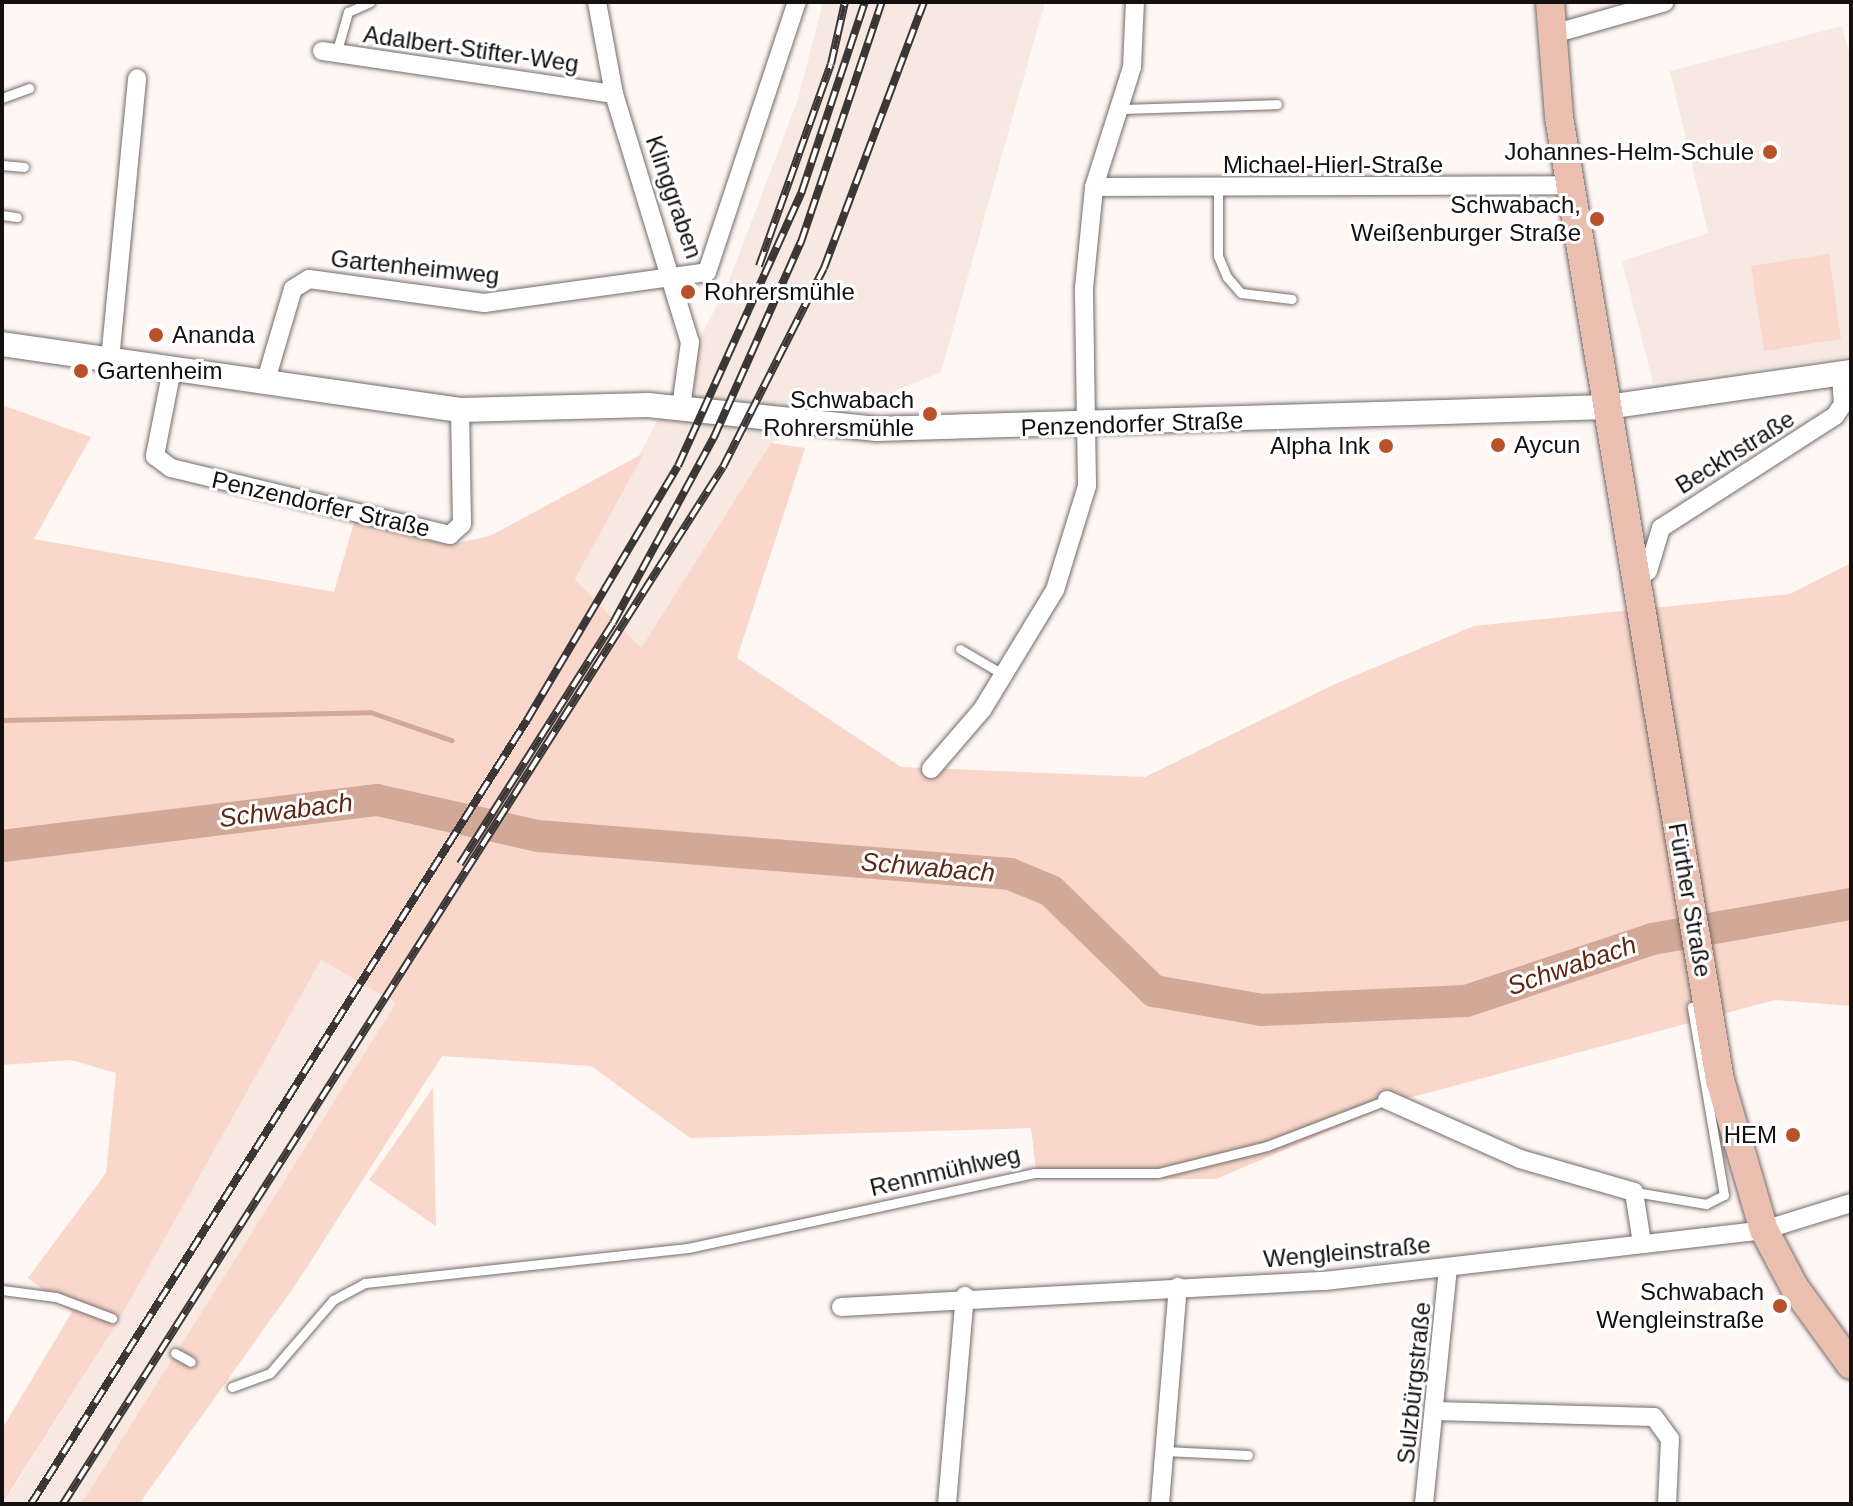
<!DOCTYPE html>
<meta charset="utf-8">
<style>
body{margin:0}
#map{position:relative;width:1853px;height:1506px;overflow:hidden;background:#fff7f4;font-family:Arial,sans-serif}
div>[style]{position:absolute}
.built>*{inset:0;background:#f8e8e2}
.green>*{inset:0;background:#f9d7cb}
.stream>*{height:5px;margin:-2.5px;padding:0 2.5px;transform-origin:2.5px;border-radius:2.5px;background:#d2a899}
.river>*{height:32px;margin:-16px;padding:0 16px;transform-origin:16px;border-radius:16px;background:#d2a899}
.roads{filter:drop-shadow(0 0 2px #736c69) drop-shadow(0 0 2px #736c69)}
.service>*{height:9px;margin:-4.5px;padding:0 4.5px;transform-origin:4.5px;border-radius:4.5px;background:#fff}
.minor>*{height:18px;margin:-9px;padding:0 9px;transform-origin:9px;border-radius:9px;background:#fff}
.secondary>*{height:24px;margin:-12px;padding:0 12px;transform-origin:12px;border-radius:12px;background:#fff}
.primary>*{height:28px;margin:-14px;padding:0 14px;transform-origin:14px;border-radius:14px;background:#ebbfb0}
.rail>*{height:8px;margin-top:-4px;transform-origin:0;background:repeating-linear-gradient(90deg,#fff 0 15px,#3b3736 0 30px);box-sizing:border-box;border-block:2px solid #3b3736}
.dots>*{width:22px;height:22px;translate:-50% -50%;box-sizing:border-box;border:4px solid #fff;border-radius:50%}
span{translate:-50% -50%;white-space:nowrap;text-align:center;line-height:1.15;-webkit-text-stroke:6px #fff;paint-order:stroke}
.street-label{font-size:24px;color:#13100f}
.poi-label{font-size:24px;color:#13100f}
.right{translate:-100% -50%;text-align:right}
.left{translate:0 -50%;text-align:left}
.water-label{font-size:26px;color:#5d2713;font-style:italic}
.frame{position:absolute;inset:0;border:4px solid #13100f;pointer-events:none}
</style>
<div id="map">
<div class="built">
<i style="clip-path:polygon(823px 2px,1045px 2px,941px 372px,771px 443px,641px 648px,575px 579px,727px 286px,798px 99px)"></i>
<i style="clip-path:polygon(1842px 26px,1851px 59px,1851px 356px,1653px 383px,1622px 261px,1708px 233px,1670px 71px)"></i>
<i style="clip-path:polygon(321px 960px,396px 1003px,81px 1504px,3px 1504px,119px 1320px)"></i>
</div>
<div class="green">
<i style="clip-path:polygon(1829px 254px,1841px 339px,1764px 351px,1751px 266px)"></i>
<i style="clip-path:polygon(2px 405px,91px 437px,34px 539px,334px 592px,354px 522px,448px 545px,490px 536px,644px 453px,575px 579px,641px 648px,771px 443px,805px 448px,737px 658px,901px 767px,1145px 777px,1335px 684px,1474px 626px,1790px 594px,1851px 563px,1851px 1006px,1775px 1000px,1401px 1100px,1216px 1179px,1037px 1179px,1031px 1128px,690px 1138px,591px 1066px,442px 1056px,296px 1284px,139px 1504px,81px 1504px,396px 1003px,321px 960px,119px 1320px,2px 1504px,2px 1429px,72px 1312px,28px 1278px,106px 1173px,116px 1073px,71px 1060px,2px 1065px)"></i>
<i style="clip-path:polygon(433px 1088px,436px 1226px,369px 1180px)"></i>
</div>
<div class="stream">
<i style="left:2px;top:720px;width:368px;rotate:-1.2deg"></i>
<i style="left:370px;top:712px;width:86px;rotate:19.1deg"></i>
</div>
<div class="river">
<i style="left:2px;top:846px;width:378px;rotate:-7deg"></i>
<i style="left:377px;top:800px;width:165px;rotate:12.6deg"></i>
<i style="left:538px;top:836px;width:474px;rotate:4.6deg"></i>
<i style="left:1010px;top:874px;width:44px;rotate:22.5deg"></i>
<i style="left:1051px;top:891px;width:144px;rotate:44.2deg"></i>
<i style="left:1154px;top:991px;width:110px;rotate:10deg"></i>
<i style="left:1262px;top:1010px;width:204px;rotate:-2.5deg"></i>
<i style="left:1466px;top:1001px;width:196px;rotate:-18.4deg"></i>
<i style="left:1652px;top:939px;width:202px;rotate:-10deg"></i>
</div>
<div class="roads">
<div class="service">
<i style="left:336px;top:54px;width:44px;rotate:-74.1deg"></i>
<i style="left:348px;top:12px;width:24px;rotate:-24deg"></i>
<i style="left:2px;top:98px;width:29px;rotate:-20deg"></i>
<i style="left:1119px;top:109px;width:158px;rotate:-1.8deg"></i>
<i style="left:2px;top:165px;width:22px;rotate:5deg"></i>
<i style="left:1218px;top:188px;width:68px;rotate:90deg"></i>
<i style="left:1218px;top:256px;width:23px;rotate:67deg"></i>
<i style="left:1227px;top:277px;width:21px;rotate:49deg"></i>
<i style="left:1241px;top:293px;width:51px;rotate:6.7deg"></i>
<i style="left:2px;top:215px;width:15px;rotate:8deg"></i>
<i style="left:960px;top:649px;width:51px;rotate:30.6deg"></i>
<i style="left:1635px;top:1192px;width:72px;rotate:9.6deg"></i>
<i style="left:1706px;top:1204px;width:20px;rotate:-27deg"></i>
<i style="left:1724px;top:1195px;width:191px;rotate:-99.7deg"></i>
<i style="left:2px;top:1290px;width:54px;rotate:7.4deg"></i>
<i style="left:56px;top:1297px;width:60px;rotate:20.6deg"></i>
<i style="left:175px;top:1353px;width:18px;rotate:29deg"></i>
<i style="left:232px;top:1387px;width:40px;rotate:-20.2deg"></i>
<i style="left:270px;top:1373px;width:96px;rotate:-49.2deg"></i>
<i style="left:333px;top:1300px;width:36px;rotate:-28deg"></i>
<i style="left:365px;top:1283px;width:325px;rotate:-6.2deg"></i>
<i style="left:688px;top:1248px;width:354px;rotate:-12.2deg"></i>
<i style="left:1034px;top:1173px;width:124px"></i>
<i style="left:1158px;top:1173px;width:112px;rotate:-13.9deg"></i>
<i style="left:1267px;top:1146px;width:129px;rotate:-21deg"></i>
<i style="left:1164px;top:1451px;width:84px;rotate:2.7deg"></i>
</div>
<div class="minor">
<i style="left:597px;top:2px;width:94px;rotate:79.5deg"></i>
<i style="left:614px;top:94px;width:259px;rotate:73deg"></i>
<i style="left:690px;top:342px;width:67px;rotate:97.8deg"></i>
<i style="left:1553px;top:34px;width:116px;rotate:-15.9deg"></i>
<i style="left:322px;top:51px;width:295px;rotate:8.4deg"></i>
<i style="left:1094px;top:187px;width:476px;rotate:-0.2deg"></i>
<i style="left:110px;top:360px;width:283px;rotate:-84.5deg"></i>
<i style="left:172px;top:369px;width:89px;rotate:101.1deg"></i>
<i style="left:155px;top:456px;width:20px;rotate:37deg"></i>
<i style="left:171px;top:468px;width:287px;rotate:13.5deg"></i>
<i style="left:450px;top:535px;width:16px;rotate:-43deg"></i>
<i style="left:462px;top:524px;width:114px;rotate:-91deg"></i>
<i style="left:266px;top:380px;width:95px;rotate:-73.5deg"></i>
<i style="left:293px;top:289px;width:19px;rotate:-32deg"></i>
<i style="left:309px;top:279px;width:177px;rotate:7.8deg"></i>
<i style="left:484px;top:303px;width:225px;rotate:-7.9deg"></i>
<i style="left:707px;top:272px;width:285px;rotate:-71.6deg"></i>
<i style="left:1648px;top:571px;width:45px;rotate:-73.2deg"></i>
<i style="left:1661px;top:528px;width:207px;rotate:-32.8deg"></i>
<i style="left:1835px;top:416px;width:14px;rotate:-56deg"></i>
<i style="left:1843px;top:404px;width:31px;rotate:-94deg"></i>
<i style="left:931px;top:769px;width:78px;rotate:-49.2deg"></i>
<i style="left:982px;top:710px;width:140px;rotate:-58.7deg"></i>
<i style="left:1055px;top:590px;width:109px;rotate:-72.9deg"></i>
<i style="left:1087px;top:486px;width:198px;rotate:-90.9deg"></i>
<i style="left:1084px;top:288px;width:101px;rotate:-84.3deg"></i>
<i style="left:1094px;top:187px;width:126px;rotate:-72.4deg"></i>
<i style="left:1132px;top:67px;width:65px;rotate:-87.4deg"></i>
<i style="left:1387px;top:1100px;width:145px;rotate:23.9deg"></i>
<i style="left:1520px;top:1159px;width:119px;rotate:16.1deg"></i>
<i style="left:1634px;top:1192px;width:52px;rotate:81.1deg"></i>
<i style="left:841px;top:1307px;width:485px;rotate:-3.1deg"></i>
<i style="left:1325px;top:1281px;width:442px;rotate:-6.6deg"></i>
<i style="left:1764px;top:1230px;width:91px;rotate:-17.2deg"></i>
<i style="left:1435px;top:1411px;width:219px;rotate:1.6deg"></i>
<i style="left:1654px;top:1417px;width:27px;rotate:54deg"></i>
<i style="left:1670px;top:1439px;width:65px;rotate:92.6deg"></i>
<i style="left:947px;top:1504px;width:209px;rotate:-85.1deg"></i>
<i style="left:1160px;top:1504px;width:218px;rotate:-85.3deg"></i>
<i style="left:1424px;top:1504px;width:237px;rotate:-84.2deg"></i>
</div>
<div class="secondary">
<i style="left:2px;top:344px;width:463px;rotate:8.2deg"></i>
<i style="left:460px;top:410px;width:188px;rotate:-1.5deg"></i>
<i style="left:648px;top:405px;width:230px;rotate:6deg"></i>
<i style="left:877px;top:429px;width:731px;rotate:-1.72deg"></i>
<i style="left:1608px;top:407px;width:246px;rotate:-8.2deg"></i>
</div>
<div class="primary">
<i style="left:1550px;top:2px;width:115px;rotate:85.5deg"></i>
<i style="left:1559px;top:117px;width:976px;rotate:80.51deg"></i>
<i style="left:1720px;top:1080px;width:156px;rotate:73.7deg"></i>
<i style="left:1764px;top:1230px;width:66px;rotate:61.9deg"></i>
<i style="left:1795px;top:1288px;width:95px;rotate:54deg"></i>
</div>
</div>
<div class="rail">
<i style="left:759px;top:266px;width:214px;rotate:-70.4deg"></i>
<i style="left:831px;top:64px;width:64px;rotate:-77.3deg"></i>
<i style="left:460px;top:864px;width:285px;rotate:-57.6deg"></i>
<i style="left:613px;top:623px;width:212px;rotate:-61.5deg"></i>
<i style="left:714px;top:437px;width:214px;rotate:-66deg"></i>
<i style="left:801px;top:242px;width:253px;rotate:-71.4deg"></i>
<i style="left:31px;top:1504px;width:928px;rotate:-57.68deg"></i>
<i style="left:527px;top:720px;width:295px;rotate:-59.3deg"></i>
<i style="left:678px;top:466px;width:302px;rotate:-65.7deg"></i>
<i style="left:802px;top:191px;width:199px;rotate:-71.6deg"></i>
<i style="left:63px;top:1504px;width:1229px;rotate:-57.53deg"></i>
<i style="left:723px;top:467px;width:223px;rotate:-63.1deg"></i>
<i style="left:824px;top:268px;width:284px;rotate:-69.4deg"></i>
</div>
<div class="dots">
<i style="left:1770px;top:152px;background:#b9522a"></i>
<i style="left:1597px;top:219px;background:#b9522a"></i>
<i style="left:688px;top:292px;background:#b9522a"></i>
<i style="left:156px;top:335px;background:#b9522a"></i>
<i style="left:81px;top:371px;background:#b9522a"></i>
<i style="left:930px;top:414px;background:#b9522a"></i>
<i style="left:1498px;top:445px;background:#b9522a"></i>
<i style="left:1386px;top:446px;background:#b9522a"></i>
<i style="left:1793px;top:1135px;background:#b9522a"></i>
<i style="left:1780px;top:1306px;background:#b9522a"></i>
</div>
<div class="street-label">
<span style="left:471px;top:49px;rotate:8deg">Adalbert-Stifter-Weg</span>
<span style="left:1333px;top:165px">Michael-Hierl-Straße</span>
<span style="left:674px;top:197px;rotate:71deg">Klinggraben</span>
<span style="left:415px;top:267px;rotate:6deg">Gartenheimweg</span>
<span style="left:1132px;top:424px;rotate:-2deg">Penzendorfer Straße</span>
<span style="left:1735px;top:452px;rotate:-32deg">Beckhstraße</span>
<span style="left:321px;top:504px;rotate:13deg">Penzendorfer Straße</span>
<span style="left:1690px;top:900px;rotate:80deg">Fürther Straße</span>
<span style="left:945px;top:1171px;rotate:-13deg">Rennmühlweg</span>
<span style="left:1347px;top:1252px;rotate:-5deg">Wengleinstraße</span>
<span style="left:1414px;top:1383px;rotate:-84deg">Sulzbürgstraße</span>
</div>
<div class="poi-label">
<span class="right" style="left:1754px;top:152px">Johannes-Helm-Schule</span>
<span class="right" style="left:1581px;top:219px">Schwabach,<br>Weißenburger Straße</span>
<span class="left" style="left:704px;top:292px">Rohrersmühle</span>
<span class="left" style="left:172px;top:335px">Ananda</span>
<span class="left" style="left:97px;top:371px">Gartenheim</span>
<span class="right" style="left:914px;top:414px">Schwabach<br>Rohrersmühle</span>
<span class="left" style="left:1514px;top:445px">Aycun</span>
<span class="right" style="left:1370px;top:446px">Alpha Ink</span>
<span class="right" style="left:1777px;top:1135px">HEM</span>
<span class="right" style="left:1764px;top:1306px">Schwabach<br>Wengleinstraße</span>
</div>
<div class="water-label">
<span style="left:286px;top:811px;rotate:-7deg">Schwabach</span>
<span style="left:928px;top:868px;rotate:5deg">Schwabach</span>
<span style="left:1572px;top:966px;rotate:-19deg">Schwabach</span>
</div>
<div class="frame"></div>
</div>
